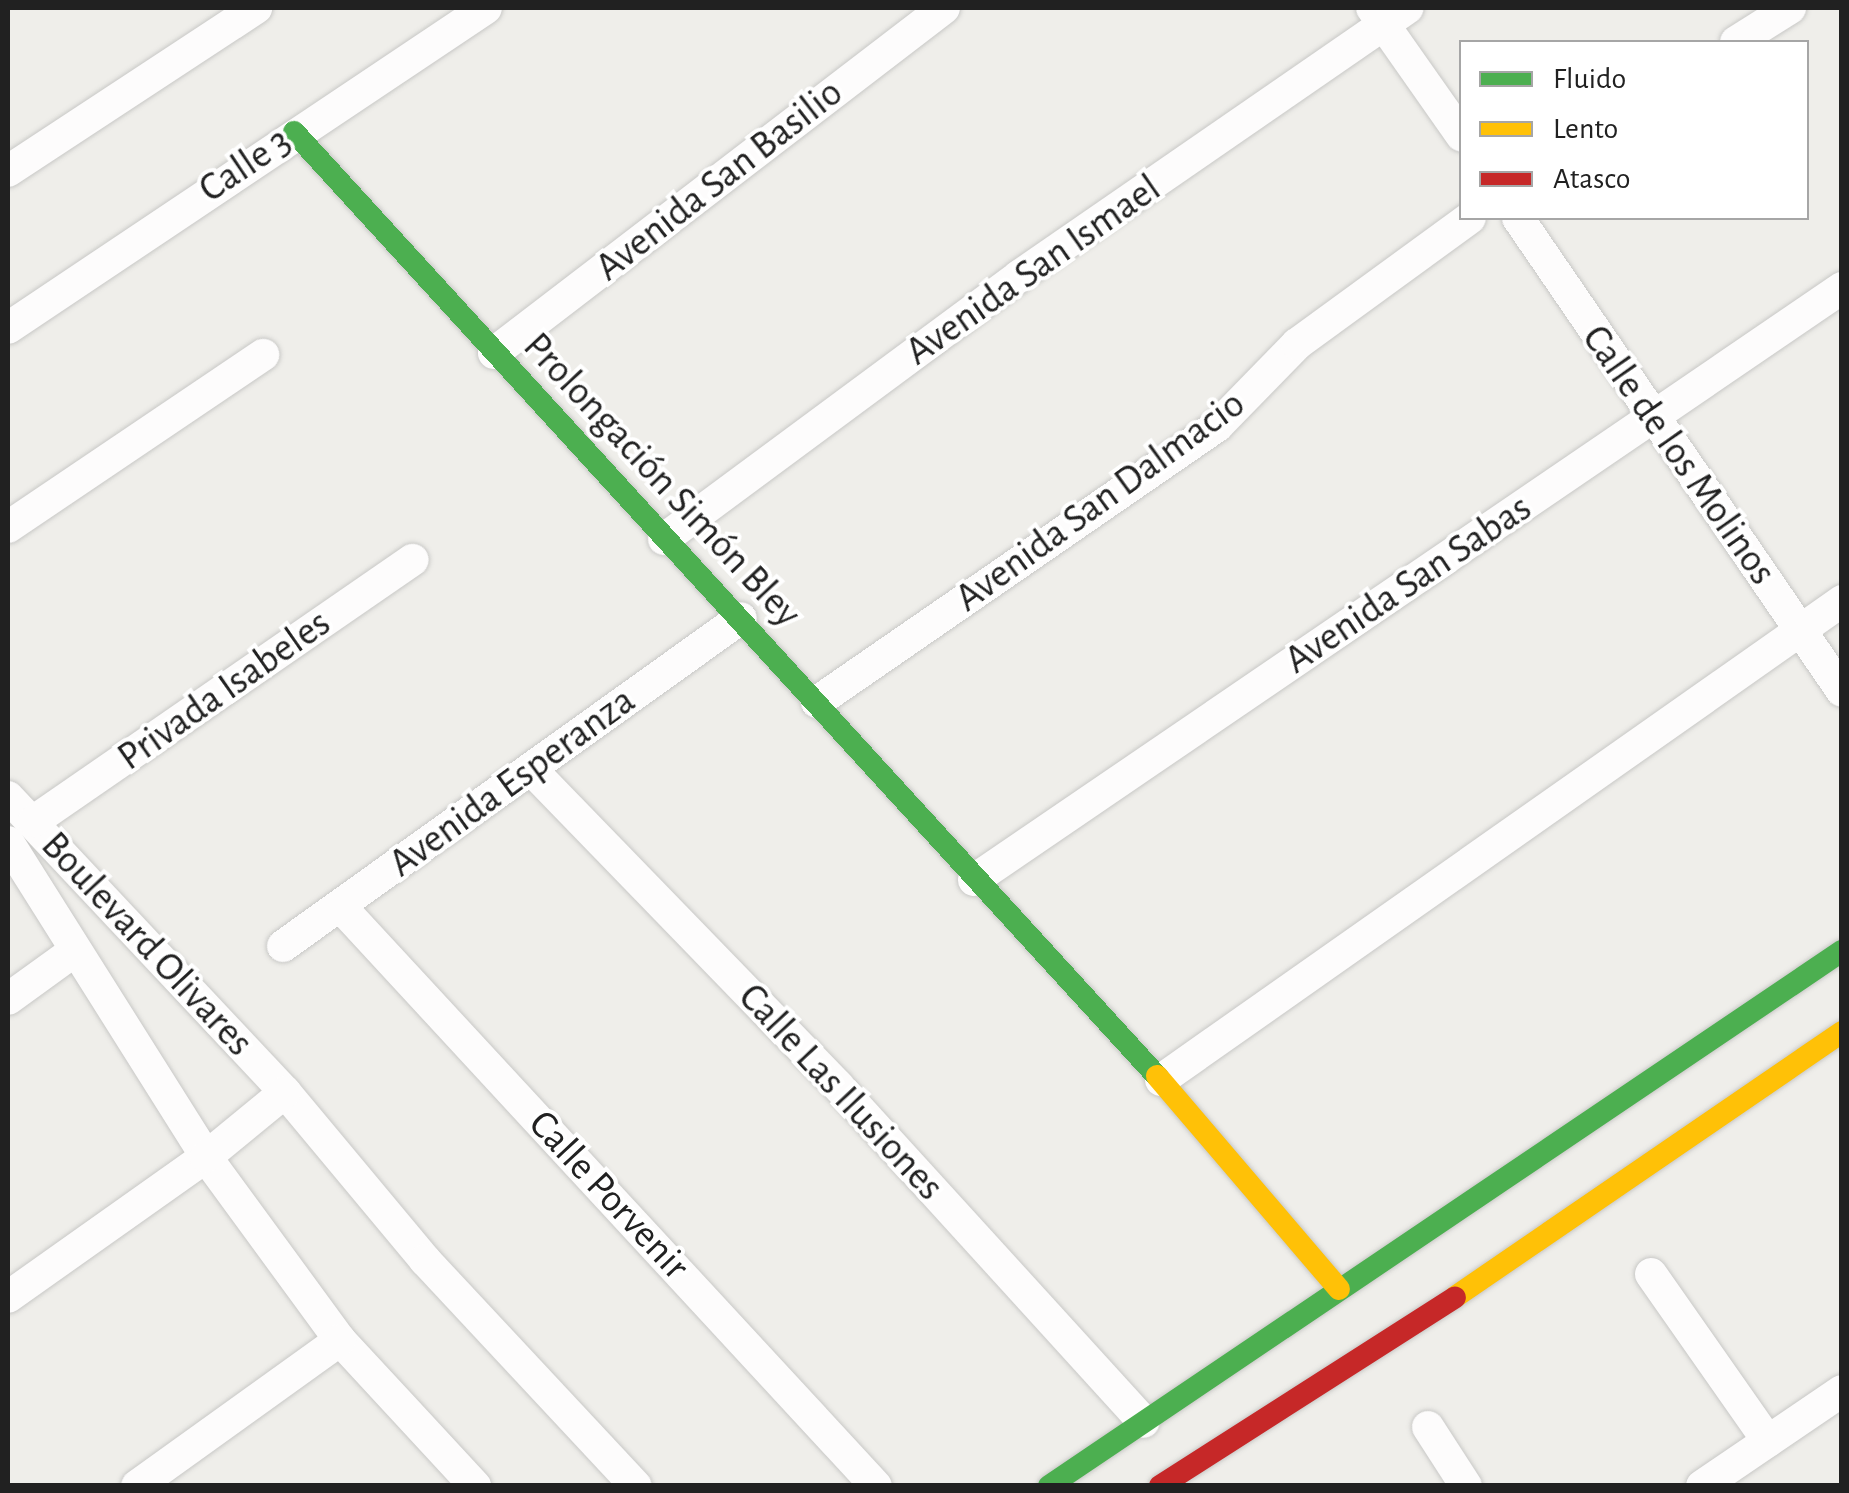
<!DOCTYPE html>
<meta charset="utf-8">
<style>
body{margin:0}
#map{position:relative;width:1849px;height:1493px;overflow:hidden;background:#efeeea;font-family:"Alegreya Sans",sans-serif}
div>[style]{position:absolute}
.roads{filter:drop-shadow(0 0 2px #c8c8c6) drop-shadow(0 0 2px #c8c8c6)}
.street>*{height:32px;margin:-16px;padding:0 16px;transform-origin:16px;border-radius:16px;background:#fdfcfc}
.fast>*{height:22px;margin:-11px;padding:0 11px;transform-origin:11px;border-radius:11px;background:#4caf50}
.slow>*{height:22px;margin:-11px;padding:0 11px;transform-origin:11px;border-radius:11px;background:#ffc107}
.jam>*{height:22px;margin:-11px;padding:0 11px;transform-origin:11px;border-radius:11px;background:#c62828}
span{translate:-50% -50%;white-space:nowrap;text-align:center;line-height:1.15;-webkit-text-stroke:8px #fff;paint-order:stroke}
.street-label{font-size:40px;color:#212121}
.frame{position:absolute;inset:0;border:10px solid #212121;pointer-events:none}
.legend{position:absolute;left:1459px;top:40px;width:350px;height:180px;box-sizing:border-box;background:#fff;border:2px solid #a6a6a6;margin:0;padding:12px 18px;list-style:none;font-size:30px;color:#212121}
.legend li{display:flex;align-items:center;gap:20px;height:50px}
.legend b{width:50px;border:2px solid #a6a6a6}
</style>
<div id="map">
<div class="roads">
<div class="street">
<i style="left:1372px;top:8px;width:156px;rotate:54.9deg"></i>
<i style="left:1736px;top:42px;width:64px;rotate:-32.2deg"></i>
<i style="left:8px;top:171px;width:297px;rotate:-33.3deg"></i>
<i style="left:1518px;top:218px;width:573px;rotate:55.59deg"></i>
<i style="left:8px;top:328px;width:575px;rotate:-33.8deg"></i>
<i style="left:494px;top:353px;width:567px;rotate:-37.48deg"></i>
<i style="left:8px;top:527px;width:308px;rotate:-34deg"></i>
<i style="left:664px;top:539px;width:442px;rotate:-36.5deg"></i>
<i style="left:1019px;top:276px;width:472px;rotate:-34.6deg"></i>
<i style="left:817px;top:702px;width:486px;rotate:-34.6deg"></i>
<i style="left:1217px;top:426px;width:115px;rotate:-45.7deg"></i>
<i style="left:1297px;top:344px;width:214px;rotate:-36.1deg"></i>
<i style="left:531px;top:769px;width:441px;rotate:45.9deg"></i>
<i style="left:838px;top:1086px;width:454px;rotate:47.7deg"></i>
<i style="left:8px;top:797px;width:405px;rotate:46.8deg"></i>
<i style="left:285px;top:1092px;width:219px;rotate:50.2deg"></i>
<i style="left:425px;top:1260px;width:309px;rotate:47deg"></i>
<i style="left:34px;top:821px;width:460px;rotate:-34.6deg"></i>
<i style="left:8px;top:842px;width:372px;rotate:57.8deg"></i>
<i style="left:206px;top:1157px;width:227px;rotate:53.8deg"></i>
<i style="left:340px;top:1340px;width:199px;rotate:47.2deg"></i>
<i style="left:974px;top:880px;width:1051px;rotate:-34.3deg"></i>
<i style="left:341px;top:907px;width:788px;rotate:47.26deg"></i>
<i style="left:283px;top:946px;width:563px;rotate:-35.61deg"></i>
<i style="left:8px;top:999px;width:80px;rotate:-35.9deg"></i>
<i style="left:1161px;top:1080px;width:833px;rotate:-35.12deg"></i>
<i style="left:1651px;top:1274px;width:204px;rotate:55deg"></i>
<i style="left:8px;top:1297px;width:242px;rotate:-35.3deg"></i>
<i style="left:206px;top:1157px;width:102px;rotate:-39.4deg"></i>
<i style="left:1428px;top:1427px;width:70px;rotate:57.2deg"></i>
<i style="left:137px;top:1486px;width:250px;rotate:-35.7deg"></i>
<i style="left:1702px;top:1486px;width:169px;rotate:-34.2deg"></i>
</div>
<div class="fast">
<i style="left:294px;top:132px;width:1279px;rotate:47.57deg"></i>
<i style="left:1049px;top:1486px;width:957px;rotate:-34.01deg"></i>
</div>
<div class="slow">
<i style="left:1157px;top:1076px;width:280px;rotate:49.5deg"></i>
<i style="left:1455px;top:1297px;width:469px;rotate:-34.4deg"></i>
</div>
<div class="jam">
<i style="left:1160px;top:1486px;width:350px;rotate:-32.6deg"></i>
</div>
</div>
<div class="street-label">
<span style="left:245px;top:165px;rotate:-34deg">Calle 3</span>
<span style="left:719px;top:180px;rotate:-38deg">Avenida San Basilio</span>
<span style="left:1033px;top:270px;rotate:-35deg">Avenida San Ismael</span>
<span style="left:1679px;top:455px;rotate:55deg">Calle de los Molinos</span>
<span style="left:662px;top:480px;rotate:47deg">Prolongación Simón Bley</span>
<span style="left:1100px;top:501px;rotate:-36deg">Avenida San Dalmacio</span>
<span style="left:1408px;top:584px;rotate:-34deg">Avenida San Sabas</span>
<span style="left:224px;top:690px;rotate:-35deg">Privada Isabeles</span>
<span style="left:512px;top:782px;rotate:-36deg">Avenida Esperanza</span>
<span style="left:147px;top:944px;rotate:47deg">Boulevard Olivares</span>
<span style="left:841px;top:1092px;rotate:47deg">Calle Las Ilusiones</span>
<span style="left:609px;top:1195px;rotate:47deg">Calle Porvenir</span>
</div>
<div class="frame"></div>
<ul class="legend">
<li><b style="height:12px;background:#4caf50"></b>Fluido</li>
<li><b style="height:12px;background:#ffc107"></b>Lento</li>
<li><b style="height:12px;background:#c62828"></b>Atasco</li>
</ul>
</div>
